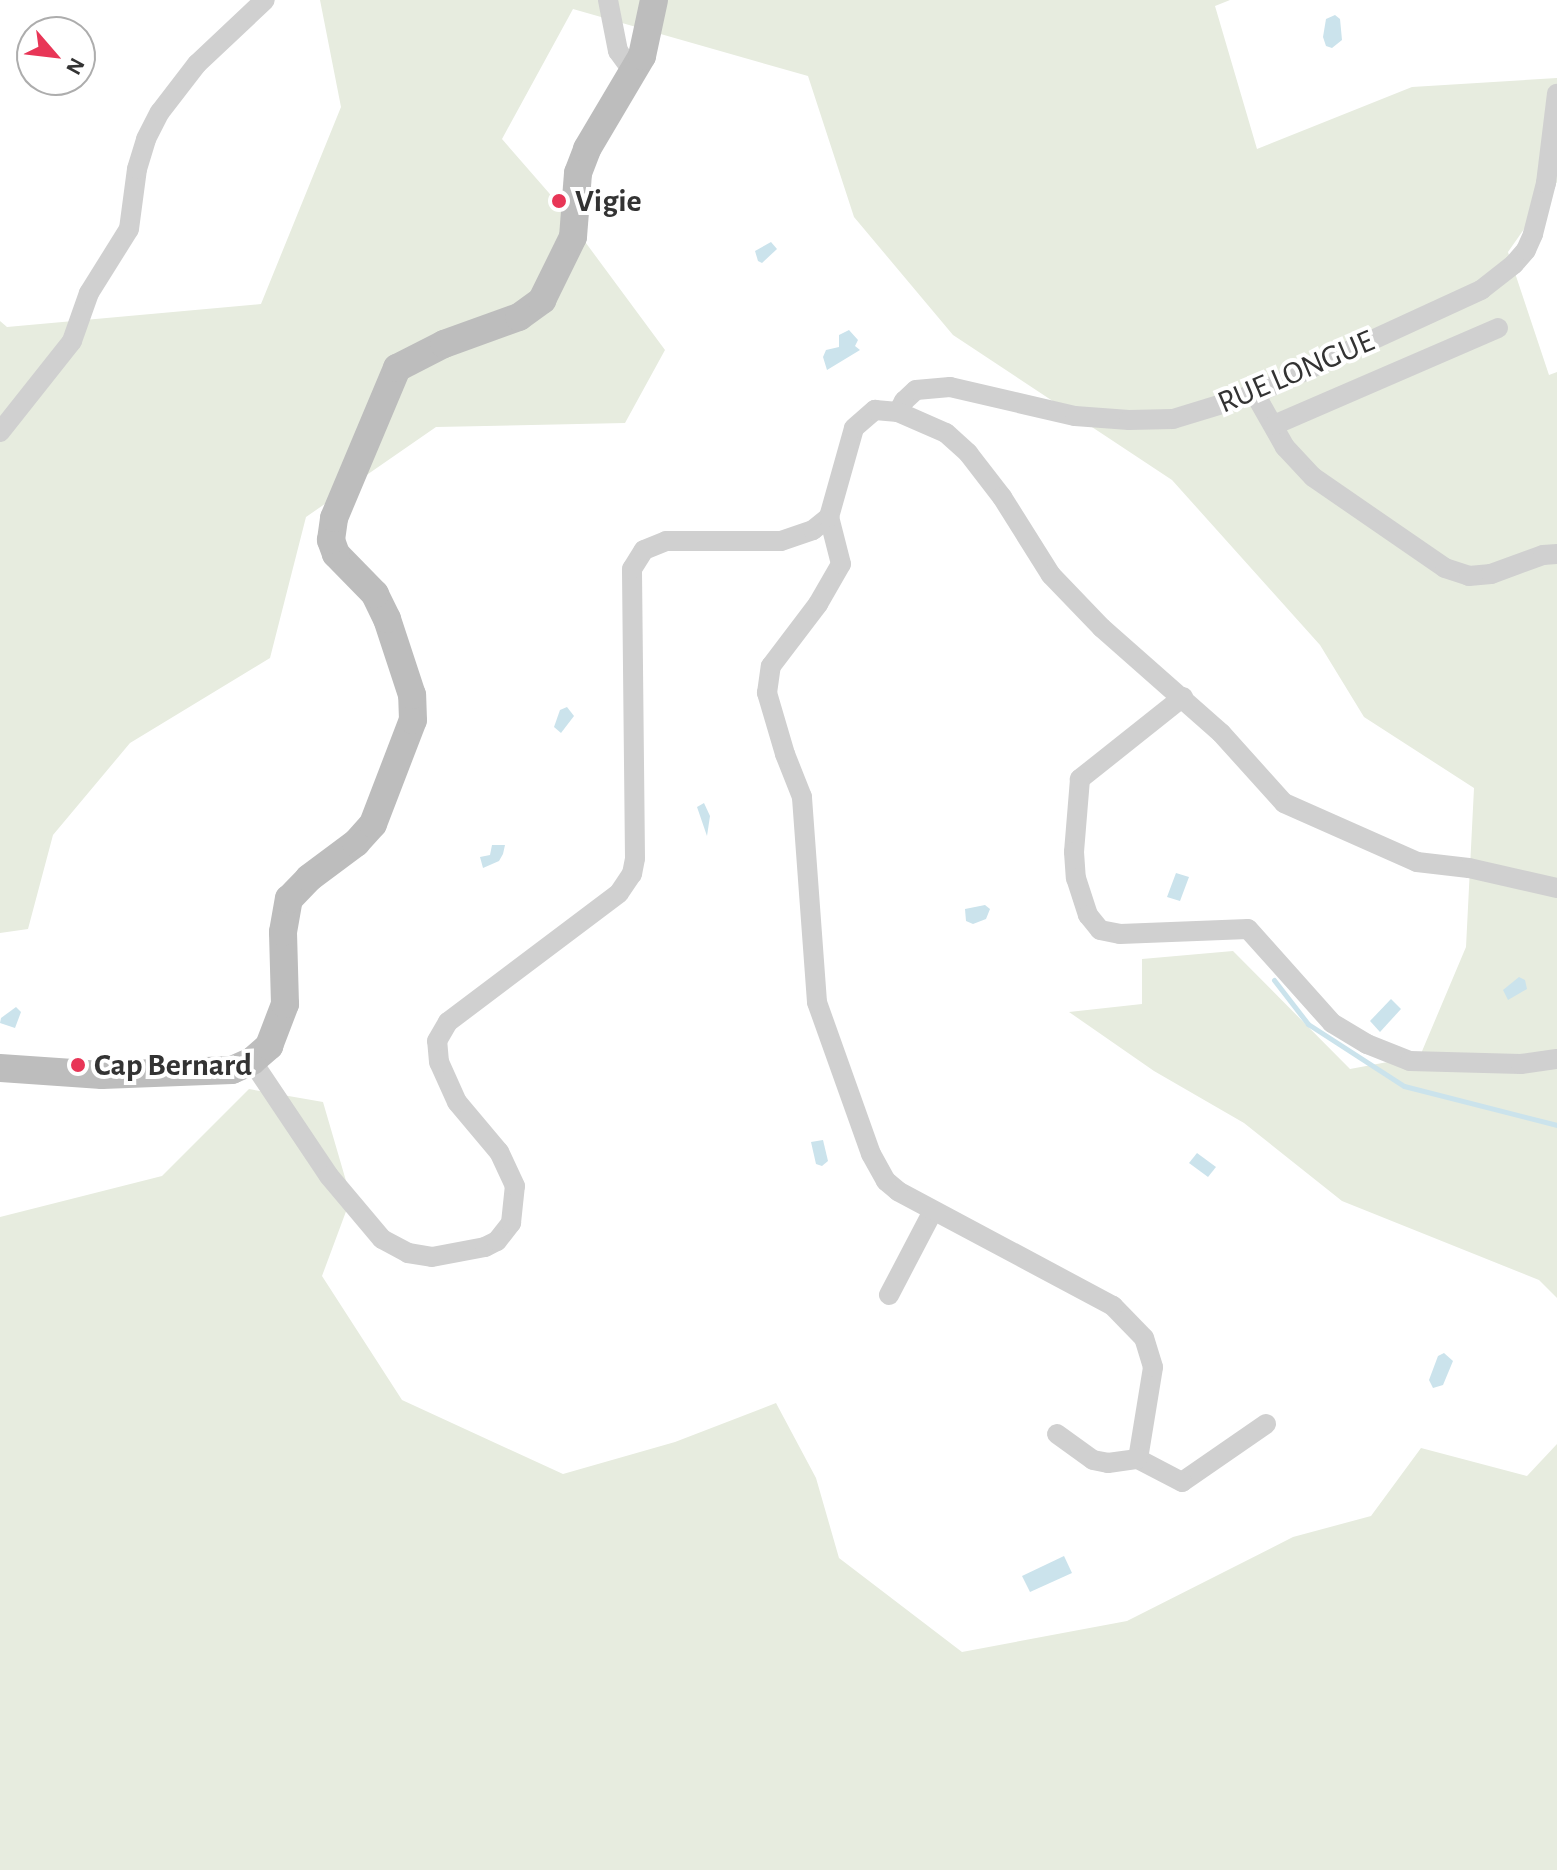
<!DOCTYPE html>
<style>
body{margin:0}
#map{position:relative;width:1557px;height:1870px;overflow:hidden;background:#fff;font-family:"Alegreya Sans",sans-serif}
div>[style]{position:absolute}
.green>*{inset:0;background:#e7ecdf}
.water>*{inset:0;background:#cbe3ec}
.stream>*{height:5px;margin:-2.5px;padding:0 2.5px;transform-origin:2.5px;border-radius:2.5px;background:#cbe3ec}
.street>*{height:20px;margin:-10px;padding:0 10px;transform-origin:10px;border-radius:10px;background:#d0d0d0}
.secondary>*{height:28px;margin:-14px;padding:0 14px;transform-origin:14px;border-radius:14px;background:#bdbdbd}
.dots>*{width:22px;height:22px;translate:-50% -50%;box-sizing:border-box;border:4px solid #fff;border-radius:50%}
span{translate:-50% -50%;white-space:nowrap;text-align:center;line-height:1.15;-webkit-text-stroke:8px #fff;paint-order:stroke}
.poi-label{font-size:32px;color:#333;font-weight:700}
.left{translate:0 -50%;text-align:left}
.street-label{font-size:32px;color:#333}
.north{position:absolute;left:16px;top:16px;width:80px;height:80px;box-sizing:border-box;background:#fff;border:2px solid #adadad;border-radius:50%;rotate:118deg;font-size:22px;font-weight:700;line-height:32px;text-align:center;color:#333}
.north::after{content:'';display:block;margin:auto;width:28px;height:36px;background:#e83657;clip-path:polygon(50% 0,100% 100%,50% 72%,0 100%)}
</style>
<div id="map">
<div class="green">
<i style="clip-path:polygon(320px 0,1230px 0,1215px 6px,1257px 149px,1412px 87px,1557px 78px,1557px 182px,1508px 252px,1549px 375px,1557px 372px,1557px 1298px,1539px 1280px,1342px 1201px,1244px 1123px,1154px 1071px,1069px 1012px,1142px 1004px,1142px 959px,1233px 951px,1350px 1069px,1420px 1056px,1466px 947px,1474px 788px,1364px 717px,1320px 645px,1172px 480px,953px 335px,854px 217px,808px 76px,573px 9px,502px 139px,549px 193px,665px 350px,625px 423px,436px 427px,306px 517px,270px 658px,130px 743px,53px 835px,28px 929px,0 933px,0 321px,7px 327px,261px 304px,341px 107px)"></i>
<i style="clip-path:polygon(249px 1089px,323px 1102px,351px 1198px,322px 1276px,402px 1400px,563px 1474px,675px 1442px,776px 1403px,816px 1478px,839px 1558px,962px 1652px,1127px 1621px,1293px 1537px,1371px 1516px,1421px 1448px,1527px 1476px,1557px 1444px,1557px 1870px,0 1870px,0 1217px,162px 1176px)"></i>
</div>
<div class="water">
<i style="clip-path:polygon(1335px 15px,1340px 19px,1342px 40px,1332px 48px,1326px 46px,1323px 37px,1326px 19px)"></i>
<i style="clip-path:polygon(771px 242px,777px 249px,762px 263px,758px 261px,755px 251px)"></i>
<i style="clip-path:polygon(849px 330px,858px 340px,855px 346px,860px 350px,827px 370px,823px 357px,826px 350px,839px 347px,839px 335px)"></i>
<i style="clip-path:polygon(567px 707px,574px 716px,561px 733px,554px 727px,560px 710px)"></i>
<i style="clip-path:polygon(704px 803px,710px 816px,707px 836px,697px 807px)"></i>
<i style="clip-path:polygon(492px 845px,505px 845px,503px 854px,499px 861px,483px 868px,480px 857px,490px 855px)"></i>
<i style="clip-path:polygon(1176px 873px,1189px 877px,1180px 901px,1167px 897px)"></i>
<i style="clip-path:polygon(985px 905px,990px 909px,986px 919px,973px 924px,966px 921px,965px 909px)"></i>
<i style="clip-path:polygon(1519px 977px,1525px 980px,1527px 989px,1508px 1000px,1503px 990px)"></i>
<i style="clip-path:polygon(1391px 999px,1401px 1009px,1380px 1032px,1370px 1021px)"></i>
<i style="clip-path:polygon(16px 1007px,21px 1012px,15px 1028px,0 1023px,1px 1018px)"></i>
<i style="clip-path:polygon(823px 1140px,828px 1161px,822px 1166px,816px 1164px,811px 1142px)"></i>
<i style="clip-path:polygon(1197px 1153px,1216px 1167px,1208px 1177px,1189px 1163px)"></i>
<i style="clip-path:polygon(1444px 1353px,1453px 1361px,1443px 1385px,1433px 1388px,1429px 1380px,1438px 1356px)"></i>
<i style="clip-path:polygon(1064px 1556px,1072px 1573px,1030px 1592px,1022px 1576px)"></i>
</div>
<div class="stream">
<i style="left:1274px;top:980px;width:56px;rotate:52.3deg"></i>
<i style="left:1308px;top:1024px;width:114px;rotate:32.9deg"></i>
<i style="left:1404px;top:1086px;width:158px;rotate:14.3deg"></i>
</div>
<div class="street">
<i style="left:608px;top:0;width:52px;rotate:78.9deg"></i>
<i style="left:618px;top:51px;width:26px;rotate:54deg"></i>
<i style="left:1255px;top:394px;width:61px;rotate:60.5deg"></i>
<i style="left:1285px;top:447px;width:41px;rotate:47deg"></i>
<i style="left:1313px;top:477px;width:160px;rotate:34.6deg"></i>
<i style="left:1445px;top:568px;width:25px;rotate:18deg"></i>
<i style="left:1469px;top:576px;width:22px;rotate:-5deg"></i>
<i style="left:1491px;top:574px;width:55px;rotate:-20.1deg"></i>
<i style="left:1543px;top:555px;width:14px;rotate:-4deg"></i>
<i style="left:898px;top:412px;width:13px;rotate:-61deg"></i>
<i style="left:904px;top:401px;width:16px;rotate:-43deg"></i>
<i style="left:916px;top:390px;width:34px;rotate:-5deg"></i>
<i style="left:950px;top:387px;width:128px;rotate:13.1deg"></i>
<i style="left:1075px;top:416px;width:54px;rotate:4.2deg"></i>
<i style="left:1129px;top:420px;width:44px;rotate:-1.3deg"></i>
<i style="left:1173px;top:419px;width:86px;rotate:-17deg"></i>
<i style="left:1255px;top:394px;width:249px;rotate:-24.7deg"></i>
<i style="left:1481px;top:290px;width:42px;rotate:-38.2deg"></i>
<i style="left:1514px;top:264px;width:18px;rotate:-49deg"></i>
<i style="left:1526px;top:250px;width:17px;rotate:-66deg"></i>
<i style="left:1533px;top:234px;width:53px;rotate:-75.7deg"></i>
<i style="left:1546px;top:183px;width:90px;rotate:-83deg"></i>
<i style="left:1274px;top:425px;width:244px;rotate:-23.4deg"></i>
<i style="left:0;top:432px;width:116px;rotate:-51.6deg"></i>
<i style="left:72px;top:341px;width:51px;rotate:-70.5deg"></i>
<i style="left:89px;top:293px;width:75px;rotate:-58deg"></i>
<i style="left:129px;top:229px;width:61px;rotate:-82.4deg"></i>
<i style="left:137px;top:169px;width:31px;rotate:-73deg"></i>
<i style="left:146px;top:139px;width:30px;rotate:-63deg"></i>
<i style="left:160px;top:112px;width:61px;rotate:-52.4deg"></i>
<i style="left:197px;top:64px;width:93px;rotate:-43.3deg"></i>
<i style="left:1183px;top:697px;width:132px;rotate:141.5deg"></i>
<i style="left:1080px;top:779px;width:73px;rotate:94.7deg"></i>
<i style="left:1074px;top:852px;width:26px;rotate:86deg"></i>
<i style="left:1076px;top:878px;width:39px;rotate:72deg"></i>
<i style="left:1088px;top:915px;width:19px;rotate:51deg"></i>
<i style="left:1100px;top:930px;width:20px;rotate:11deg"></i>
<i style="left:1120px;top:934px;width:128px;rotate:-2.2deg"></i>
<i style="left:1248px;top:929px;width:126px;rotate:48.2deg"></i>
<i style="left:1332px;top:1023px;width:41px;rotate:31deg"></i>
<i style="left:1367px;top:1044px;width:46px;rotate:21.6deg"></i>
<i style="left:1410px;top:1061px;width:111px;rotate:1.5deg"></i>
<i style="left:1521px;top:1064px;width:36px;rotate:-8deg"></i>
<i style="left:252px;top:1061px;width:138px;rotate:56.2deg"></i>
<i style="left:329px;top:1176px;width:82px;rotate:49.9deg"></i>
<i style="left:382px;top:1239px;width:30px;rotate:28deg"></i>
<i style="left:408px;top:1253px;width:24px;rotate:9deg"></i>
<i style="left:432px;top:1257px;width:54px;rotate:-10.7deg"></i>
<i style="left:485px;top:1247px;width:13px;rotate:-27deg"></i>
<i style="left:497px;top:1241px;width:23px;rotate:-52deg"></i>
<i style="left:511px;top:1223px;width:37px;rotate:-84deg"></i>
<i style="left:515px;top:1186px;width:38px;rotate:-115deg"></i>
<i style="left:499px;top:1152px;width:65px;rotate:-130deg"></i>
<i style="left:457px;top:1102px;width:44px;rotate:-114.2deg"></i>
<i style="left:439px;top:1062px;width:21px;rotate:-95deg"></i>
<i style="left:437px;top:1041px;width:22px;rotate:-60deg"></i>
<i style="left:448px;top:1022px;width:214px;rotate:-37deg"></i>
<i style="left:619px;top:893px;width:23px;rotate:-56deg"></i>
<i style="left:632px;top:874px;width:16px;rotate:-79deg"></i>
<i style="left:635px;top:858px;width:289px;rotate:-90.6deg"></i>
<i style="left:632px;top:569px;width:22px;rotate:-58deg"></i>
<i style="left:644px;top:550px;width:24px;rotate:-22deg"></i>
<i style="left:666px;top:541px;width:115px"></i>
<i style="left:781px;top:541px;width:34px;rotate:-19deg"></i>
<i style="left:813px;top:530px;width:21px;rotate:-39deg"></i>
<i style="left:889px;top:1295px;width:95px;rotate:-62.4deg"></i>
<i style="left:1266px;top:1424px;width:102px;rotate:145.4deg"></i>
<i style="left:1182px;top:1482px;width:50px;rotate:-152.4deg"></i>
<i style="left:1138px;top:1459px;width:93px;rotate:-80.7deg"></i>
<i style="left:1153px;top:1367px;width:30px;rotate:-107deg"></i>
<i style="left:1144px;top:1338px;width:45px;rotate:-134.1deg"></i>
<i style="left:1113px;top:1306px;width:244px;rotate:-151.9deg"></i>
<i style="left:898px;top:1191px;width:16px;rotate:-140deg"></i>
<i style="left:886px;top:1181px;width:31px;rotate:-119deg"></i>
<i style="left:871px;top:1154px;width:161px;rotate:-109.6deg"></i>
<i style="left:817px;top:1002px;width:206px;rotate:-94.2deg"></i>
<i style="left:802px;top:797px;width:46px;rotate:-111.6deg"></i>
<i style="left:785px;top:754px;width:64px;rotate:-106.4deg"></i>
<i style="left:767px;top:693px;width:27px;rotate:-82deg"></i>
<i style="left:771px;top:666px;width:78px;rotate:-52.8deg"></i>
<i style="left:818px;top:604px;width:46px;rotate:-60.1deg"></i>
<i style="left:841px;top:564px;width:49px;rotate:-104.3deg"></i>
<i style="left:829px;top:517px;width:92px;rotate:-74.3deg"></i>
<i style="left:854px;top:428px;width:28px;rotate:-41deg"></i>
<i style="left:875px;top:410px;width:23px;rotate:5deg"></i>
<i style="left:898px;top:412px;width:52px;rotate:23.6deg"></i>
<i style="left:946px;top:433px;width:30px;rotate:42deg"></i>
<i style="left:968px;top:453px;width:56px;rotate:52.3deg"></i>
<i style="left:1002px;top:497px;width:92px;rotate:57.9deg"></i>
<i style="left:1051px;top:575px;width:74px;rotate:46.1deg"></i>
<i style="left:1102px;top:628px;width:159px;rotate:41.4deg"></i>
<i style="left:1221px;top:733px;width:94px;rotate:48deg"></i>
<i style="left:1284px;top:803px;width:145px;rotate:23.9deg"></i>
<i style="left:1417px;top:862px;width:52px;rotate:6.6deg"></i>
<i style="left:1469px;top:868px;width:90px;rotate:12.8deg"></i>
<i style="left:1057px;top:1434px;width:44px;rotate:35.8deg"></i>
<i style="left:1093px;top:1460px;width:15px;rotate:11deg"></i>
<i style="left:1108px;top:1463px;width:30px;rotate:-8deg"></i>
</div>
<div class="secondary">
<i style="left:0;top:1068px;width:102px;rotate:3.9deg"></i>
<i style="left:102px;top:1075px;width:130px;rotate:-2.2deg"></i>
<i style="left:232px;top:1070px;width:22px;rotate:-24deg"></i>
<i style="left:252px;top:1061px;width:23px;rotate:-41deg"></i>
<i style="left:269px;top:1046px;width:45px;rotate:-69.1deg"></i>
<i style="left:285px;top:1004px;width:72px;rotate:-91.6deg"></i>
<i style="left:283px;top:932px;width:34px;rotate:-80deg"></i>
<i style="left:289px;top:899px;width:29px;rotate:-46deg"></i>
<i style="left:309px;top:878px;width:59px;rotate:-36.7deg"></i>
<i style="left:356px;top:843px;width:25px;rotate:-48deg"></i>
<i style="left:373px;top:824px;width:111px;rotate:-69deg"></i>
<i style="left:413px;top:720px;width:25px;rotate:-92deg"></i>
<i style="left:412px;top:695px;width:80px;rotate:-108.2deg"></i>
<i style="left:387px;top:619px;width:28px;rotate:-116deg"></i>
<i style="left:375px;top:594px;width:56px;rotate:-134.3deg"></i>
<i style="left:336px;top:554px;width:15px;rotate:-110deg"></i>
<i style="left:331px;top:540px;width:22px;rotate:-82deg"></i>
<i style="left:334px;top:518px;width:163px;rotate:-67.2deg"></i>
<i style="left:397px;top:368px;width:53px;rotate:-27.1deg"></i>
<i style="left:444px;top:344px;width:80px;rotate:-19.8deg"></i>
<i style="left:519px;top:317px;width:29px;rotate:-36deg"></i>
<i style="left:542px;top:300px;width:70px;rotate:-63.8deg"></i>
<i style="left:573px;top:237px;width:64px;rotate:-85.5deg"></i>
<i style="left:578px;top:173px;width:26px;rotate:-69deg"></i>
<i style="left:587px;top:149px;width:108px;rotate:-59.4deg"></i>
<i style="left:642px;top:56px;width:57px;rotate:-77.9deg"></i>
</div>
<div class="dots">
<i style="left:559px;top:201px;background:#e83657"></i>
<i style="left:78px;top:1065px;background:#e83657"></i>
</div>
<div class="poi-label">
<span class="left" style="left:575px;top:201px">Vigie</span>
<span class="left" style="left:94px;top:1065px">Cap Bernard</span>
</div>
<div class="street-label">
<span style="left:1296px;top:372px;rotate:-23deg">RUE LONGUE</span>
</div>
<div class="north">N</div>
</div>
